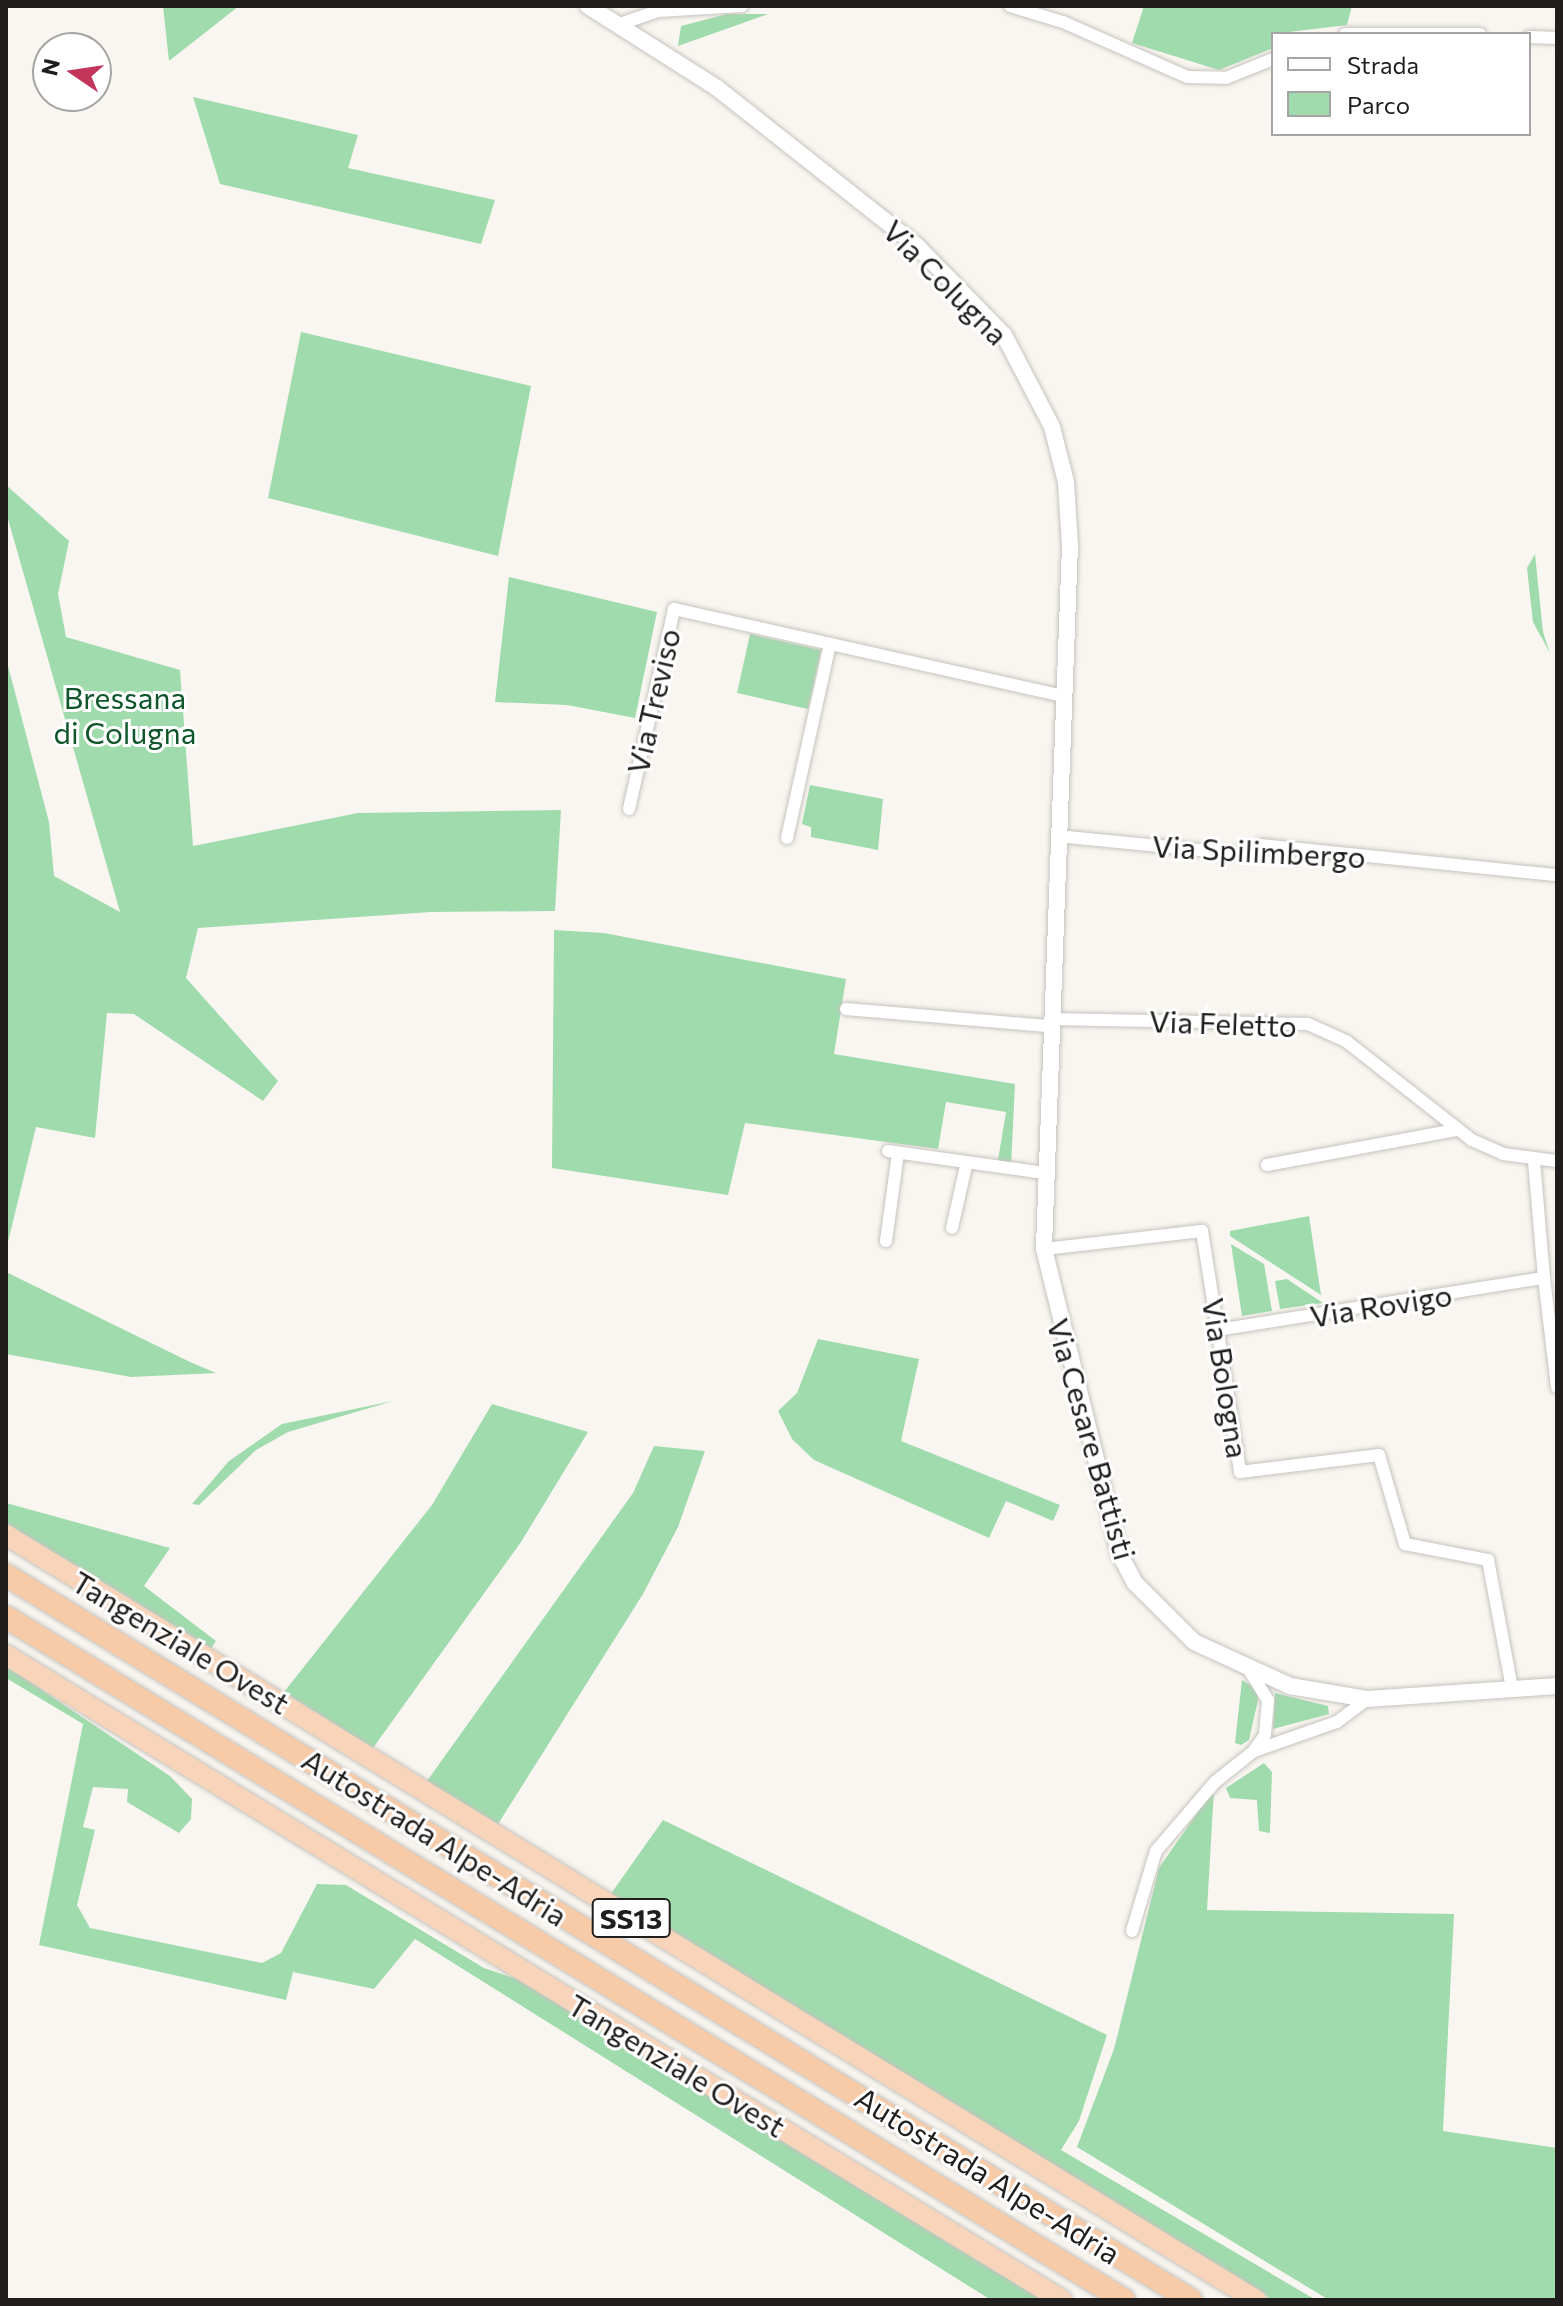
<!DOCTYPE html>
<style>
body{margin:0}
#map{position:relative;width:1563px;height:2306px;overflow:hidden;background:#f9f6f1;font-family:Commissioner,sans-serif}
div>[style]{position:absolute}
.green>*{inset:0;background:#9fdbad}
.roads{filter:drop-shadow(0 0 2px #c6c3be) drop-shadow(0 0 2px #c6c3be)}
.minor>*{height:12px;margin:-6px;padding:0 6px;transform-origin:6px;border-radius:6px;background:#fff}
.tertiary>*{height:16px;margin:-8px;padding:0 8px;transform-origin:8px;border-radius:8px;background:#fff}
.trunk>*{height:20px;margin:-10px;padding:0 10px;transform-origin:10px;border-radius:10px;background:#f8d4ba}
.motorway>*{height:22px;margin:-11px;padding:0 11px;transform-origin:11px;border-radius:11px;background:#f7caa8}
span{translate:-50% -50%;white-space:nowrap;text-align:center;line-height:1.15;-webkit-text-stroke:6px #fff;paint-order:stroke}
.shield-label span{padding:2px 6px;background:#fff;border:2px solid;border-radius:6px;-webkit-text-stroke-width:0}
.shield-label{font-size:28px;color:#1f1e1c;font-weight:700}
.street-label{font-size:30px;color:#1f1e1c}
.park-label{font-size:30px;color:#0f562b}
.frame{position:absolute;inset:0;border:8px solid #1f1e1c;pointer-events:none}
.legend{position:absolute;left:1271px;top:32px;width:260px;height:104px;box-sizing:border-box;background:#fff;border:2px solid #a5a5a4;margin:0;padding:10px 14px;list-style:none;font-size:24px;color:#1f1e1c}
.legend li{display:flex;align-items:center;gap:16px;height:40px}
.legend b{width:40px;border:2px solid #a5a5a4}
.north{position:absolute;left:32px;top:32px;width:80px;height:80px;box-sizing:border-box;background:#fff;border:2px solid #a5a5a4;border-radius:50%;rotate:283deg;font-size:22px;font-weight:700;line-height:32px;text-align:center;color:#1f1e1c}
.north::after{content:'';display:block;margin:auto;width:28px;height:36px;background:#c4355b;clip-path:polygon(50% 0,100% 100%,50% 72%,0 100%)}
</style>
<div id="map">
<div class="green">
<i style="clip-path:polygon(163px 6px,239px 6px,169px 61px)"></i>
<i style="clip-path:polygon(1144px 6px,1352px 6px,1347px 25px,1273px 34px,1273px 48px,1219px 70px,1132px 43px)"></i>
<i style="clip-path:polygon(727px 14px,768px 14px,678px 46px,681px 26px)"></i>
<i style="clip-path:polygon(193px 97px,358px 135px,348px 168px,495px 200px,481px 244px,220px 184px)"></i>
<i style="clip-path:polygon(301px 332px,531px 386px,498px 556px,268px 498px)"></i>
<i style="clip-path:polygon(6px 485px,69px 541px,58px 594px,66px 637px,180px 670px,193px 846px,358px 813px,561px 810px,555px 911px,431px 912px,198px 928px,186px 978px,278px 1081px,263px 1101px,134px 1014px,107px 1013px,95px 1138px,36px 1127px,6px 1250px,6px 658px,49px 822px,54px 876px,120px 912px,6px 512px)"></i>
<i style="clip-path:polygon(1535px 554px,1543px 632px,1550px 653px,1533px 622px,1527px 568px)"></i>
<i style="clip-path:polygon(509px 577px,657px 612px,635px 718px,567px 705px,495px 702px)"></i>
<i style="clip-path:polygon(750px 634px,821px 650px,808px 709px,737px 693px)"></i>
<i style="clip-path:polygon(810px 785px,883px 799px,878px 850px,811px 837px,811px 827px,802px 824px)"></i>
<i style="clip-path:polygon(554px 930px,604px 933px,846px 979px,834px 1054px,1015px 1084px,1011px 1166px,998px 1160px,1006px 1112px,946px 1102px,938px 1149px,745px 1123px,728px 1195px,552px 1168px)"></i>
<i style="clip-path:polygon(1309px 1216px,1321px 1295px,1230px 1236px,1230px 1231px)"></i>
<i style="clip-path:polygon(1231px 1244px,1264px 1264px,1272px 1311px,1242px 1316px)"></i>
<i style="clip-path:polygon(6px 1272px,190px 1362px,216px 1373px,131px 1377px,6px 1354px)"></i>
<i style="clip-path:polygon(1287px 1279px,1323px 1303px,1280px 1309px,1275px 1281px)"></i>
<i style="clip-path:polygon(818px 1339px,919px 1359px,901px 1441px,1060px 1505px,1053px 1521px,1006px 1501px,989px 1538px,814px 1460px,792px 1439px,778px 1411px,797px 1393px)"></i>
<i style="clip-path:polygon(393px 1401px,288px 1432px,256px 1450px,199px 1505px,192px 1504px,229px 1461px,282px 1424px)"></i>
<i style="clip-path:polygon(492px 1404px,588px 1432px,521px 1542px,373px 1748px,284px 1692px,432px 1505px)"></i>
<i style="clip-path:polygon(654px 1446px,705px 1451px,678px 1527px,643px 1594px,498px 1824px,427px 1781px,633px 1493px)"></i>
<i style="clip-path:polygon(6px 1503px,170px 1548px,144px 1586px,216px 1641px,211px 1648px,6px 1523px)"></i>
<i style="clip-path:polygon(6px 1666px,170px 1776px,192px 1799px,191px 1819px,179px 1833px,127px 1802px,128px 1789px,93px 1787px,83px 1827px,95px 1830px,77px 1905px,90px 1928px,262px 1963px,281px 1953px,317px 1884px,346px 1885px,484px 1968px,517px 1979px,1042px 2300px,991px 2300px,415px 1939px,374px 1989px,293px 1972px,286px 2000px,39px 1945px,83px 1724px,6px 1678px)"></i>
<i style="clip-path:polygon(1242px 1680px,1257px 1689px,1258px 1700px,1249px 1740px,1241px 1745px,1235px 1743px)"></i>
<i style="clip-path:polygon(1275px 1693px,1328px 1706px,1329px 1714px,1273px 1729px)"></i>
<i style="clip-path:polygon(1264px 1763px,1272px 1772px,1270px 1833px,1259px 1831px,1257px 1800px,1230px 1798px,1226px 1788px)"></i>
<i style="clip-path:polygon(1214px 1789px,1207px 1910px,1454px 1914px,1443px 2131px,1557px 2148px,1557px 2300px,1329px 2300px,1077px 2147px,1114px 2049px,1159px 1868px)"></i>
<i style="clip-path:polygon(663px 1820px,1107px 2035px,1079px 2121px,1061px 2150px,1316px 2300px,1273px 2300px,610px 1895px)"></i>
</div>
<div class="roads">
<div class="minor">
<i style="left:1010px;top:6px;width:55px;rotate:16.8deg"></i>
<i style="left:1063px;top:22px;width:136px;rotate:23.9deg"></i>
<i style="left:1187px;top:77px;width:39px;rotate:1deg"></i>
<i style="left:1226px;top:78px;width:51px;rotate:-22deg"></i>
<i style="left:620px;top:24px;width:40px;rotate:-18.9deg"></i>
<i style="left:658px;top:11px;width:84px;rotate:-3.4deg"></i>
<i style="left:1345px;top:34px;width:135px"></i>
<i style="left:1529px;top:37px;width:28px;rotate:2deg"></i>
<i style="left:629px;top:809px;width:205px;rotate:-77.3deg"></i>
<i style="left:674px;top:609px;width:399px;rotate:12.6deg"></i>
<i style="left:1057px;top:836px;width:184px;rotate:5.6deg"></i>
<i style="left:1240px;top:854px;width:22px;rotate:-24deg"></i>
<i style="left:1260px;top:845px;width:299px;rotate:5.8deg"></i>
<i style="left:787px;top:838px;width:199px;rotate:-77.5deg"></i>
<i style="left:846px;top:1009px;width:205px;rotate:4.8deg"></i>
<i style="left:1050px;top:1019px;width:258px;rotate:1.1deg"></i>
<i style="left:1308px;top:1024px;width:42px;rotate:24.1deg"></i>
<i style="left:1346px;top:1041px;width:160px;rotate:38.2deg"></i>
<i style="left:1472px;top:1140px;width:34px;rotate:24deg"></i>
<i style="left:1503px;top:1154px;width:54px;rotate:7.4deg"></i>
<i style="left:888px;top:1151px;width:158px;rotate:8deg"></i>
<i style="left:1267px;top:1165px;width:192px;rotate:-10.5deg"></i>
<i style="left:952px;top:1228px;width:64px;rotate:-77.3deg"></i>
<i style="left:886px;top:1241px;width:89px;rotate:-82.2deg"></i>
<i style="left:1044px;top:1249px;width:159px;rotate:-6.5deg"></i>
<i style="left:1202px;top:1231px;width:244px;rotate:81deg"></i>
<i style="left:1240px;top:1472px;width:140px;rotate:-7deg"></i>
<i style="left:1379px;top:1455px;width:93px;rotate:73.7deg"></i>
<i style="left:1405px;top:1544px;width:85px;rotate:10.9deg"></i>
<i style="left:1488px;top:1560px;width:130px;rotate:79.4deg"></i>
<i style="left:1544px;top:1278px;width:110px;rotate:83.2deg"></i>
<i style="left:1218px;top:1330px;width:330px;rotate:-9.1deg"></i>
<i style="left:1544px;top:1278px;width:117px;rotate:-94.9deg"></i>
<i style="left:1249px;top:1670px;width:36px;rotate:58deg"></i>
<i style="left:1268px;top:1700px;width:35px;rotate:95deg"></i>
<i style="left:1265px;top:1735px;width:19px;rotate:125deg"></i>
<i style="left:1132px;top:1931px;width:84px;rotate:-73.3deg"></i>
<i style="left:1156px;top:1851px;width:91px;rotate:-49.5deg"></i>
<i style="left:1215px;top:1782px;width:50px;rotate:-38.5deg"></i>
<i style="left:1254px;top:1751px;width:88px;rotate:-19.3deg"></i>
<i style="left:1337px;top:1722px;width:39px;rotate:-37deg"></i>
</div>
<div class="tertiary">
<i style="left:588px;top:6px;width:153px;rotate:32.4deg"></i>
<i style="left:717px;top:88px;width:255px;rotate:38.3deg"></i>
<i style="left:917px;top:246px;width:124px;rotate:45.7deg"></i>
<i style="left:1004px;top:335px;width:104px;rotate:62.4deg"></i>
<i style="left:1052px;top:427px;width:57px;rotate:75.7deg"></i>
<i style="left:1066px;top:482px;width:63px;rotate:86.4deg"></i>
<i style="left:1070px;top:545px;width:704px;rotate:92.12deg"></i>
<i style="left:1044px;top:1249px;width:313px;rotate:76.1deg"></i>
<i style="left:1119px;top:1553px;width:34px;rotate:62deg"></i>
<i style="left:1135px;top:1583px;width:83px;rotate:45deg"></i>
<i style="left:1194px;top:1642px;width:106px;rotate:24.6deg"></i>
<i style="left:1290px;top:1686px;width:79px;rotate:9.5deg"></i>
<i style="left:1368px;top:1699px;width:189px;rotate:-3.9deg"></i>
</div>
<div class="trunk">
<i style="left:6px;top:1535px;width:1466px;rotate:31.47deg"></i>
<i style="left:6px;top:1655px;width:1237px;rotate:31.42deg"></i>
</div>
<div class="motorway">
<i style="left:6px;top:1575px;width:1389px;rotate:31.46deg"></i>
<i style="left:6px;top:1617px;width:1310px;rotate:31.42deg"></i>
</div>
</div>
<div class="shield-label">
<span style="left:631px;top:1918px">SS13</span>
</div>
<div class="street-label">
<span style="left:946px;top:282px;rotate:45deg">Via Colugna</span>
<span style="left:653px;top:701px;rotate:-77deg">Via Treviso</span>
<span style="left:1259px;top:851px;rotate:3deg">Via Spilimbergo</span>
<span style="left:1223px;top:1023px;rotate:2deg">Via Feletto</span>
<span style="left:1381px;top:1305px;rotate:-9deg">Via Rovigo</span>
<span style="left:1226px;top:1378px;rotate:81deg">Via Bologna</span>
<span style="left:1092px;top:1439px;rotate:74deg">Via Cesare Battisti</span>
<span style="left:181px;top:1642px;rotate:31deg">Tangenziale Ovest</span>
<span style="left:435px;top:1837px;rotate:32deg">Autostrada Alpe-Adria</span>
<span style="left:677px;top:2065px;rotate:31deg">Tangenziale Ovest</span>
<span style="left:988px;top:2175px;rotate:32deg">Autostrada Alpe-Adria</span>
</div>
<div class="park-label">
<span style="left:125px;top:714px">Bressana<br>di Colugna</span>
</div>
<div class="frame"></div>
<ul class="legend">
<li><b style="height:10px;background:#fff"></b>Strada</li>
<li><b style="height:22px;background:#9fdbad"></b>Parco</li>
</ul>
<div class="north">N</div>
</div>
